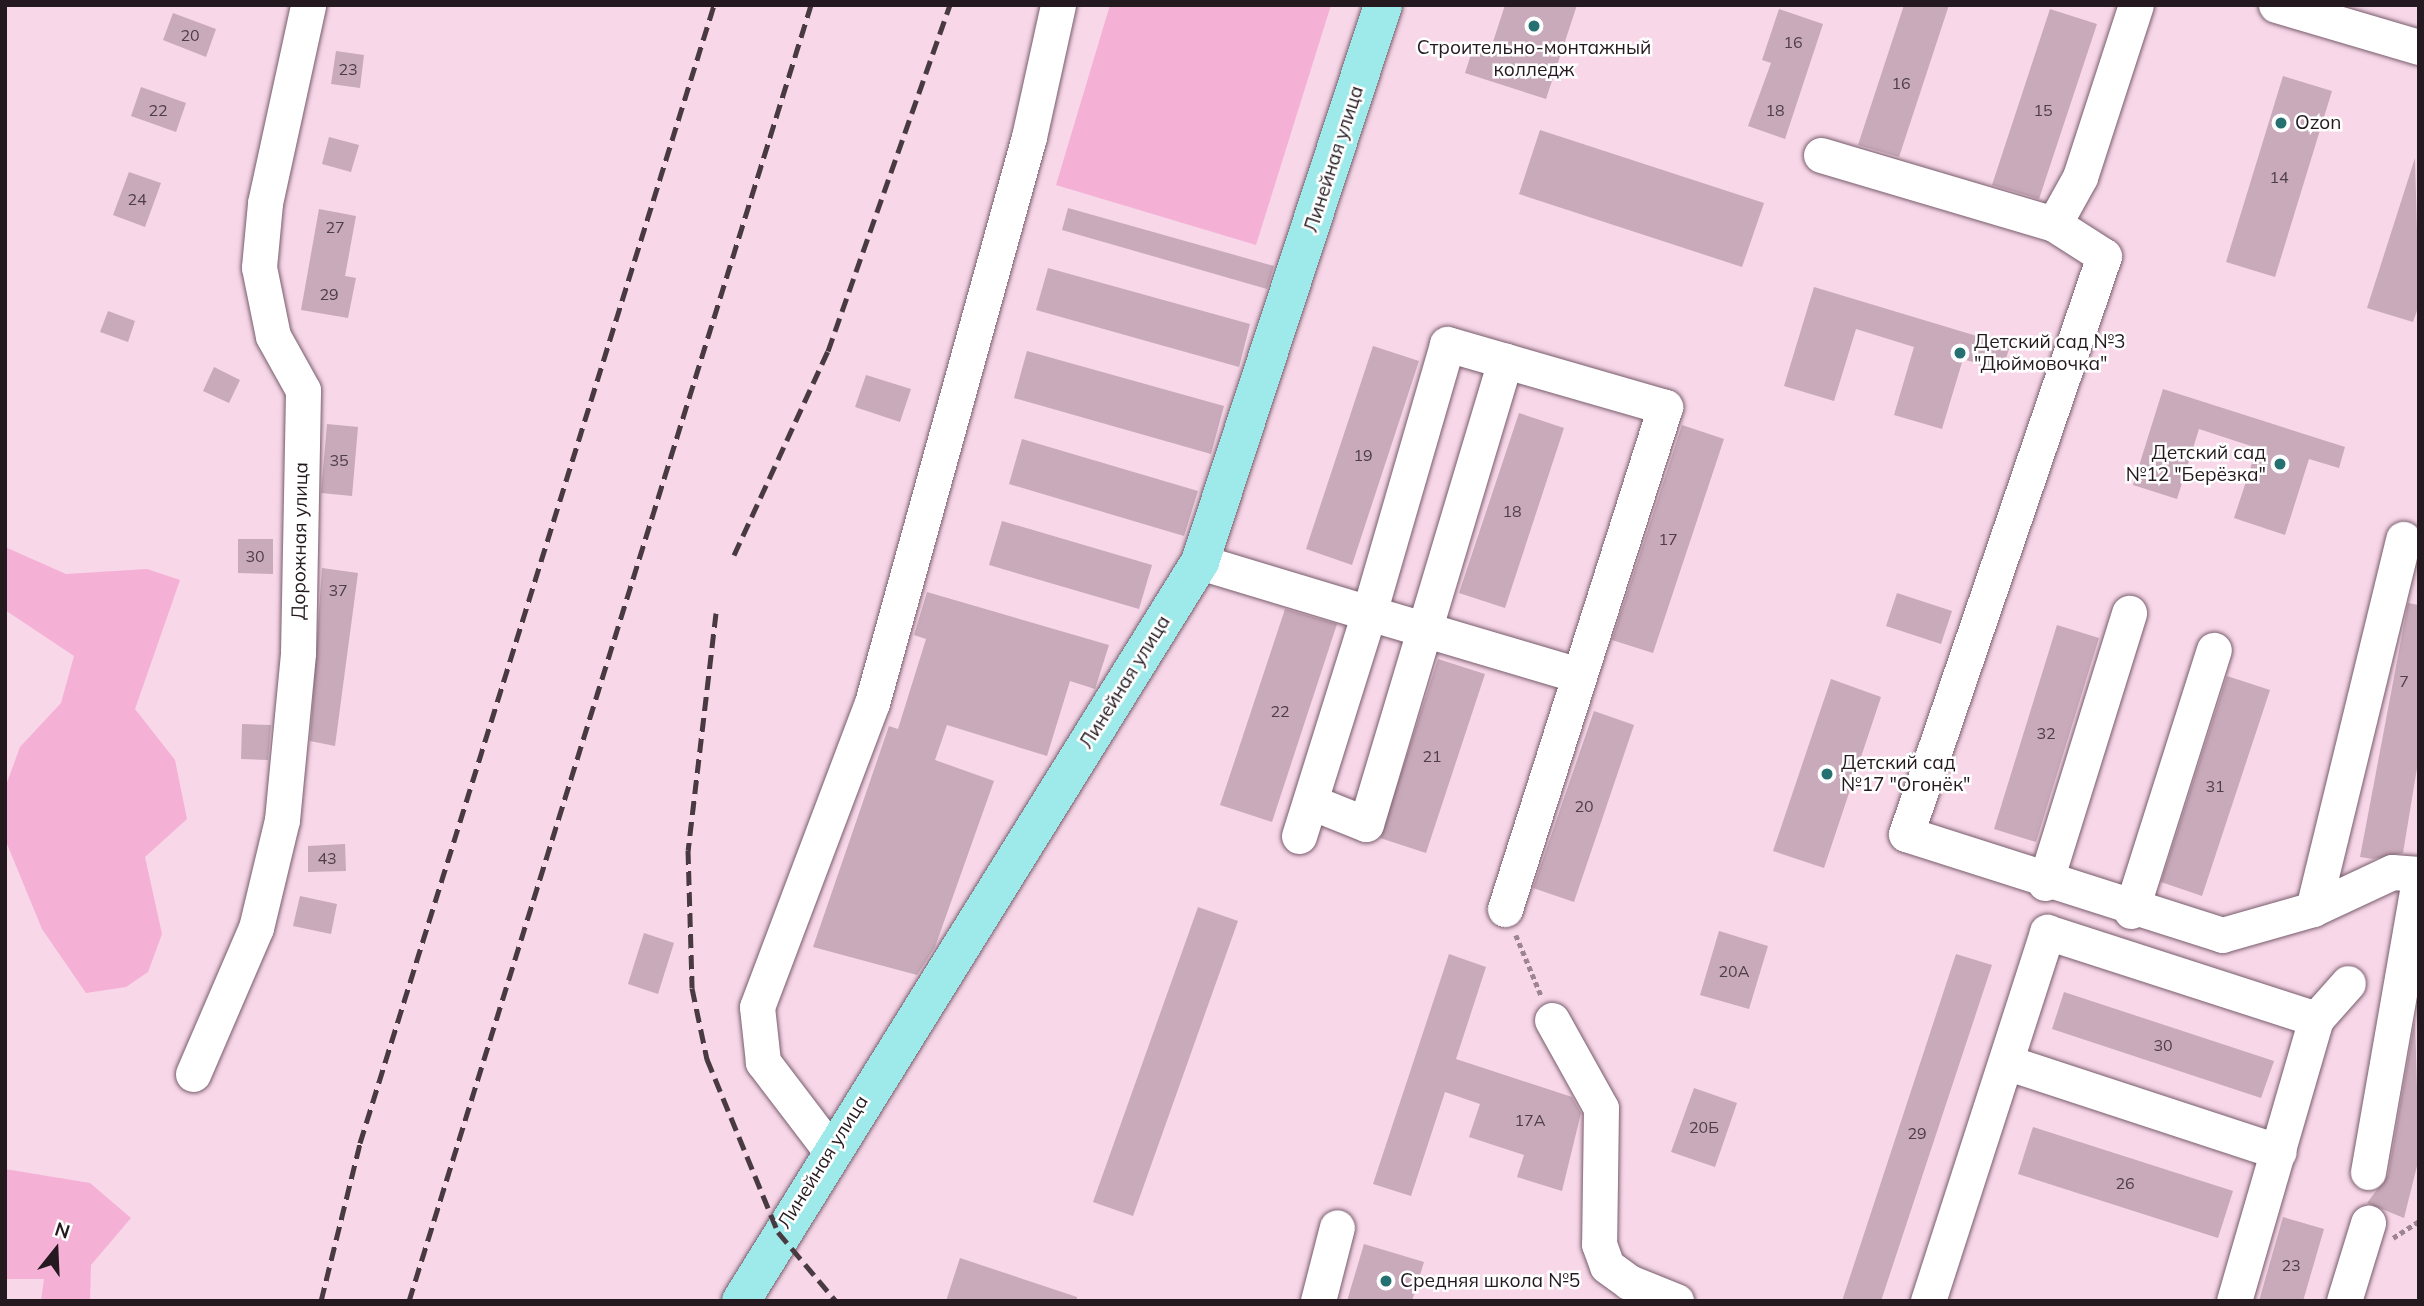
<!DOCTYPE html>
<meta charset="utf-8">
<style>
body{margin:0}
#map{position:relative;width:2424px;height:1306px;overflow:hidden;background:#f7d7e8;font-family:Mulish,sans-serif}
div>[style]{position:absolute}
.green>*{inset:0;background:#f5b0d6}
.building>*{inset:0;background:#c9aaba}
.path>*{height:4.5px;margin-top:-2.25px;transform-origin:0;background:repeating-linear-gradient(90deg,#9c8591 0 5px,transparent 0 8.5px)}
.roads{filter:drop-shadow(0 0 2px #785d6c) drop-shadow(0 0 2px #785d6c)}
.minor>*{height:35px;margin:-17.5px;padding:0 17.5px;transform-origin:17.5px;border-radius:17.5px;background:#fff}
.major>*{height:38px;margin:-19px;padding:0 19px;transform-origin:19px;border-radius:19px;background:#9ee9e9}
.rail>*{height:5px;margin-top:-2.5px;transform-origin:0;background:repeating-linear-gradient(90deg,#493a42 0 14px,transparent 0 21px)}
.dots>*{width:19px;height:19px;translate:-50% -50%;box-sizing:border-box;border:4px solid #fff;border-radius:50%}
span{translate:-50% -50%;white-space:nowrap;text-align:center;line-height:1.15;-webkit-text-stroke:5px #fff;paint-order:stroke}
.number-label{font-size:16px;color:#4d3d46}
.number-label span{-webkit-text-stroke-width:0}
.poi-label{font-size:19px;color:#24191f}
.left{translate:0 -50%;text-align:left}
.right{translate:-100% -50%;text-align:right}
.street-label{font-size:19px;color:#24191f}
.frame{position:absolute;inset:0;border:7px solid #24191f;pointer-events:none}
.north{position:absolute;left:21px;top:1215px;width:70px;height:70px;-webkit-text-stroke:5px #fff;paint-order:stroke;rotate:18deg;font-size:19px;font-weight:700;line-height:28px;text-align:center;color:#24191f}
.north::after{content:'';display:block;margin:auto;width:24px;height:32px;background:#24191f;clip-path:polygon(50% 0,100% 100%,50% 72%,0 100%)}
</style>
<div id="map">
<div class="green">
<i style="clip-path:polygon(1110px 5px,1331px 5px,1256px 245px,1056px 185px)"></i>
<i style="clip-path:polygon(5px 547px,66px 574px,147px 569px,180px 580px,135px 709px,175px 760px,187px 819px,145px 857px,162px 934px,148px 972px,126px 987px,86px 993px,42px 929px,5px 839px,5px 788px,20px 747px,61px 703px,74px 656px,5px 610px)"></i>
<i style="clip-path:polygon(5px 1169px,90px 1183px,131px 1218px,91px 1265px,90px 1301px,41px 1301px,44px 1279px,5px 1279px)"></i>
</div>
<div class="building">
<i style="clip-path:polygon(1505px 5px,1577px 5px,1546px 99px,1465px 73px,1475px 42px,1491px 48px)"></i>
<i style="clip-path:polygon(1904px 5px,1949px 5px,1899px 157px,1858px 145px)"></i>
<i style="clip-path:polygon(1779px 9px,1823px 24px,1785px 139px,1748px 126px,1771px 63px,1762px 60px)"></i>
<i style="clip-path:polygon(2050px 9px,2097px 24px,2039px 199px,1992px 185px)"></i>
<i style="clip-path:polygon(173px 13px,216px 29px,206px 57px,163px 40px)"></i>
<i style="clip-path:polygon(336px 51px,364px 55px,360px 88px,331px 84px)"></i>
<i style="clip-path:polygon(2283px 76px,2332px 91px,2275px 277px,2226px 262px)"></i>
<i style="clip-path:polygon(141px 87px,186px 103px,176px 132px,131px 116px)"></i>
<i style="clip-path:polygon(1540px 130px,1764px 203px,1742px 267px,1519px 194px)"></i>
<i style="clip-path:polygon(329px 137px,359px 145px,351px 172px,322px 164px)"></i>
<i style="clip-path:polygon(2415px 158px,2419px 305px,2413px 322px,2367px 308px)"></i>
<i style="clip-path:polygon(129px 172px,161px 183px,145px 227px,113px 215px)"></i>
<i style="clip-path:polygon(1068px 208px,1274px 266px,1267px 289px,1062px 230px)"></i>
<i style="clip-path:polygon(319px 209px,356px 216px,345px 276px,356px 278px,348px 318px,301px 310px)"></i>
<i style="clip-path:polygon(1048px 268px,1250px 324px,1239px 367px,1036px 310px)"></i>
<i style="clip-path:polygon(1814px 287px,2010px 346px,2002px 371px,1963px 359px,1942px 429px,1894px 415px,1914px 347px,1856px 329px,1834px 401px,1784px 386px)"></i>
<i style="clip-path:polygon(108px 311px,135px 321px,128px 342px,100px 332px)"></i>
<i style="clip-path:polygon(1373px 346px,1419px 361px,1352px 565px,1306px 549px)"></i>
<i style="clip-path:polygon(1027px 351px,1224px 406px,1211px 454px,1014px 398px)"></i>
<i style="clip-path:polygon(214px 367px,240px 380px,229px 403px,203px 391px)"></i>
<i style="clip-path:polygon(866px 375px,911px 389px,900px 422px,855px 407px)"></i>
<i style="clip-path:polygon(2163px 389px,2345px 447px,2339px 468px,2309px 459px,2285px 535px,2234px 518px,2257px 448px,2199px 429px,2177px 499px,2133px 485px)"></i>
<i style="clip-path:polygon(1519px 413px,1564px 428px,1505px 608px,1459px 593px)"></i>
<i style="clip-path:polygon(327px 424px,358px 427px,352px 496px,321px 493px)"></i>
<i style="clip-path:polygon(1682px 425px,1724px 439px,1653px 653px,1612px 640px)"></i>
<i style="clip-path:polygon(1022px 439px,1198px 491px,1184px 536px,1009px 484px)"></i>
<i style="clip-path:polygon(1002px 521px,1152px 565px,1139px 609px,989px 565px)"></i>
<i style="clip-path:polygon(238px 539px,273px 539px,273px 574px,238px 573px)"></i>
<i style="clip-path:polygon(322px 568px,358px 573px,335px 746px,310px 741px)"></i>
<i style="clip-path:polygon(927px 592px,1109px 645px,1095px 689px,1070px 681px,1047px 756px,947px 725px,935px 760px,994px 781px,935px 947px,917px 975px,813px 947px,889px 726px,898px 729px,926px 639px,914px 635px)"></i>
<i style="clip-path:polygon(1897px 593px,1952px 611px,1941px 644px,1886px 626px)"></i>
<i style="clip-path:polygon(2408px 603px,2419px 605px,2419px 756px,2403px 853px,2373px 859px,2360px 857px)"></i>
<i style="clip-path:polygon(1285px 609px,1337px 624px,1272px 822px,1220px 805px)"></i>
<i style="clip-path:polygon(2057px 625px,2099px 638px,2036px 842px,1994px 829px)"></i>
<i style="clip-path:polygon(1438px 659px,1485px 674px,1426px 853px,1380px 838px)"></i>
<i style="clip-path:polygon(2227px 676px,2270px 690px,2202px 896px,2161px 882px)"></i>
<i style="clip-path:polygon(1831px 679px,1881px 697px,1824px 868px,1773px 851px)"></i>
<i style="clip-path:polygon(1594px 711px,1634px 725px,1574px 902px,1533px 888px)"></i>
<i style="clip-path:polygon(242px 724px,271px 725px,268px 760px,241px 759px)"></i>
<i style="clip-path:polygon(345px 844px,346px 871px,308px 872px,308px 846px)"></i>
<i style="clip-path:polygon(300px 896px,337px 904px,331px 934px,293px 926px)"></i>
<i style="clip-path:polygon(1198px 907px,1238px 921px,1133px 1216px,1093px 1202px)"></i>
<i style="clip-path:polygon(1719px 931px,1768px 946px,1749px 1009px,1700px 995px)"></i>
<i style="clip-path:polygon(644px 933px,674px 943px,658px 994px,628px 984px)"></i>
<i style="clip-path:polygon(1449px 954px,1486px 967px,1456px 1059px,1572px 1097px,1581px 1113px,1562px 1191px,1517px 1177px,1524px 1155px,1469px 1137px,1480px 1104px,1445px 1092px,1411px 1196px,1373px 1184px)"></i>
<i style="clip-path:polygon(1956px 954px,1992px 965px,1881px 1301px,1842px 1301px)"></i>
<i style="clip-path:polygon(2064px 992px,2274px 1061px,2261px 1098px,2052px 1029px)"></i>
<i style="clip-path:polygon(2415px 1019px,2419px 1158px,2404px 1218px,2367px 1203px,2388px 1175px)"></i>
<i style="clip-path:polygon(1694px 1088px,1737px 1103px,1715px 1167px,1671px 1152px)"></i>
<i style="clip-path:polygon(2033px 1127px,2233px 1191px,2218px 1238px,2018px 1174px)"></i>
<i style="clip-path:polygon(2283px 1217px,2324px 1229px,2303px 1301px,2259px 1301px)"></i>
<i style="clip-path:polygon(1364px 1244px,1424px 1262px,1412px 1301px,1347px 1301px)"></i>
<i style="clip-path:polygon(960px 1258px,1077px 1297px,1077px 1301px,946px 1301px)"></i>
</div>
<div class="path">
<i style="left:1516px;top:935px;width:65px;rotate:67.4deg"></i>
<i style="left:2393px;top:1238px;width:31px;rotate:-33deg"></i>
</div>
<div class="roads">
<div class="minor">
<i style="left:2276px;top:5px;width:149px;rotate:16.4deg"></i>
<i style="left:1821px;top:155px;width:243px;rotate:16.5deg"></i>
<i style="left:2054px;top:224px;width:54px;rotate:-61deg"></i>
<i style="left:2080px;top:177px;width:181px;rotate:-72deg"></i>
<i style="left:2054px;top:224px;width:59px;rotate:32.6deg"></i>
<i style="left:2104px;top:256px;width:611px;rotate:108.91deg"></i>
<i style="left:1906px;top:834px;width:332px;rotate:17.7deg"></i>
<i style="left:2222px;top:935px;width:95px;rotate:-15.9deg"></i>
<i style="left:2313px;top:909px;width:87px;rotate:-25.1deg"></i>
<i style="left:2392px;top:872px;width:27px;rotate:4deg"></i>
<i style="left:1200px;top:562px;width:177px;rotate:16.8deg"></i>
<i style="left:1369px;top:613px;width:280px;rotate:-73.8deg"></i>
<i style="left:1447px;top:344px;width:227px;rotate:16.1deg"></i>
<i style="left:1665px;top:407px;width:527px;rotate:107.68deg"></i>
<i style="left:1311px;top:802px;width:59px;rotate:21.8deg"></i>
<i style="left:1366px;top:824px;width:484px;rotate:-73.3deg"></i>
<i style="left:1299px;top:836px;width:234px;rotate:-72.6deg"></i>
<i style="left:1369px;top:613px;width:218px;rotate:16.5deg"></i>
<i style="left:2045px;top:883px;width:283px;rotate:-72.7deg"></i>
<i style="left:2313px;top:909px;width:381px;rotate:-76.3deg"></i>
<i style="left:2131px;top:911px;width:274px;rotate:-72.4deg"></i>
<i style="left:1552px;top:1020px;width:101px;rotate:60.9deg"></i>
<i style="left:1601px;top:1108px;width:136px;rotate:90.8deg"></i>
<i style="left:1599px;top:1244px;width:23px;rotate:70deg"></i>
<i style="left:1607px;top:1266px;width:27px;rotate:36deg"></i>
<i style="left:1629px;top:1282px;width:51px;rotate:22deg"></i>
<i style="left:2006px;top:1062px;width:287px;rotate:18.2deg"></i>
<i style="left:193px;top:1074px;width:159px;rotate:-66.7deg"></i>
<i style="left:256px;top:928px;width:111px;rotate:-76.5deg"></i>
<i style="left:282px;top:820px;width:168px;rotate:-84.5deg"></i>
<i style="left:298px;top:653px;width:263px;rotate:-88.9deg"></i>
<i style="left:303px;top:390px;width:62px;rotate:-119.1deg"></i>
<i style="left:273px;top:336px;width:70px;rotate:-101.5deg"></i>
<i style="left:259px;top:267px;width:64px;rotate:-84.6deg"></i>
<i style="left:265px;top:203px;width:203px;rotate:-77.7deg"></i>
<i style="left:830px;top:1150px;width:111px;rotate:-127.3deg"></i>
<i style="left:763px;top:1062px;width:55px;rotate:-96.2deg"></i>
<i style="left:757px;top:1007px;width:325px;rotate:-69.3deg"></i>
<i style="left:872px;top:703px;width:587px;rotate:-74.5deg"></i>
<i style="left:1029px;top:137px;width:135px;rotate:-77.6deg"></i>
<i style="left:2368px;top:1172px;width:296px;rotate:-80.1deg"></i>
<i style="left:1318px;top:1301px;width:76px;rotate:-75.6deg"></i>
<i style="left:1928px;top:1301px;width:388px;rotate:-72.1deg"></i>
<i style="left:2047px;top:932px;width:283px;rotate:17.9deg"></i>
<i style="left:2234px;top:1301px;width:294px;rotate:-73.8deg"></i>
<i style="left:2316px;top:1019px;width:48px;rotate:-48.4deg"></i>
<i style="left:2344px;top:1301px;width:82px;rotate:-72.9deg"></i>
</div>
<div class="major">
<i style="left:741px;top:1301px;width:870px;rotate:-58.16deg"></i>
<i style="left:1200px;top:562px;width:586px;rotate:-71.81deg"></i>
</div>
</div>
<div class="rail">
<i style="left:734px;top:555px;width:225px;rotate:-65.3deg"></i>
<i style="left:828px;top:351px;width:367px;rotate:-70.6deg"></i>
<i style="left:716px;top:613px;width:239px;rotate:96.7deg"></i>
<i style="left:688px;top:850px;width:138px;rotate:88.3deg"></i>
<i style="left:692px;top:988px;width:73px;rotate:78.1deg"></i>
<i style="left:707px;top:1059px;width:187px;rotate:67.7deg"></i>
<i style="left:778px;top:1232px;width:90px;rotate:50deg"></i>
<i style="left:321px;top:1301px;width:163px;rotate:-76.1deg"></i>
<i style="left:360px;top:1143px;width:1192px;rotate:-72.72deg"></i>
<i style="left:409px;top:1301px;width:1357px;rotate:-72.77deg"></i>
</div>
<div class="dots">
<i style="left:1534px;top:26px;background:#257070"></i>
<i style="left:2281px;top:123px;background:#257070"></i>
<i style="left:1960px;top:353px;background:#257070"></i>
<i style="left:2280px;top:464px;background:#257070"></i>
<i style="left:1827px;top:774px;background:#257070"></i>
<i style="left:1386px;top:1281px;background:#257070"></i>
</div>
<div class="number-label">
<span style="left:190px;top:35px">20</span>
<span style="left:1793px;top:42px">16</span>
<span style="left:348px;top:69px">23</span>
<span style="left:1901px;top:83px">16</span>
<span style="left:158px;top:110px">22</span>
<span style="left:1775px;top:110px">18</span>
<span style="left:2043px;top:110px">15</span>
<span style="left:2279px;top:177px">14</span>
<span style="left:137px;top:199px">24</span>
<span style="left:335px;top:227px">27</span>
<span style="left:329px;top:294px">29</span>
<span style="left:1363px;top:455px">19</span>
<span style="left:339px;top:460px">35</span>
<span style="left:1512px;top:511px">18</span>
<span style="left:1668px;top:539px">17</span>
<span style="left:255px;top:556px">30</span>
<span style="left:338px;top:590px">37</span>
<span style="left:2404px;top:681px">7</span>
<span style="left:1280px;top:711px">22</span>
<span style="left:2046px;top:733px">32</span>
<span style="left:1432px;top:756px">21</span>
<span style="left:2215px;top:786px">31</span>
<span style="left:1584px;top:806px">20</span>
<span style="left:327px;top:858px">43</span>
<span style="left:1734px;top:971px">20А</span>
<span style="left:2163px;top:1045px">30</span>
<span style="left:1530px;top:1120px">17А</span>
<span style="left:1704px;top:1127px">20Б</span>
<span style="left:1917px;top:1133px">29</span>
<span style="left:2125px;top:1183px">26</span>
<span style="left:2291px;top:1265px">23</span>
</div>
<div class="poi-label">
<span style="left:1534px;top:59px">Строительно-монтажный<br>колледж</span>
<span class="left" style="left:2295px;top:123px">Ozon</span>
<span class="left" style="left:1974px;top:353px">Детский сад №3<br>"Дюймовочка"</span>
<span class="right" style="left:2266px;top:464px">Детский сад<br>№12 "Берёзка"</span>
<span class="left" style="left:1841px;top:774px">Детский сад<br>№17 "Огонёк"</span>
<span class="left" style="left:1400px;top:1281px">Средняя школа №5</span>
</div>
<div class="street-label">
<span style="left:1334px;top:159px;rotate:-72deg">Линейная улица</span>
<span style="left:300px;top:541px;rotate:-89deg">Дорожная улица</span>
<span style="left:1125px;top:682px;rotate:-58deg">Линейная улица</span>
<span style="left:823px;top:1162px;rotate:-58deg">Линейная улица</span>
</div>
<div class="frame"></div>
<div class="north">N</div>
</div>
